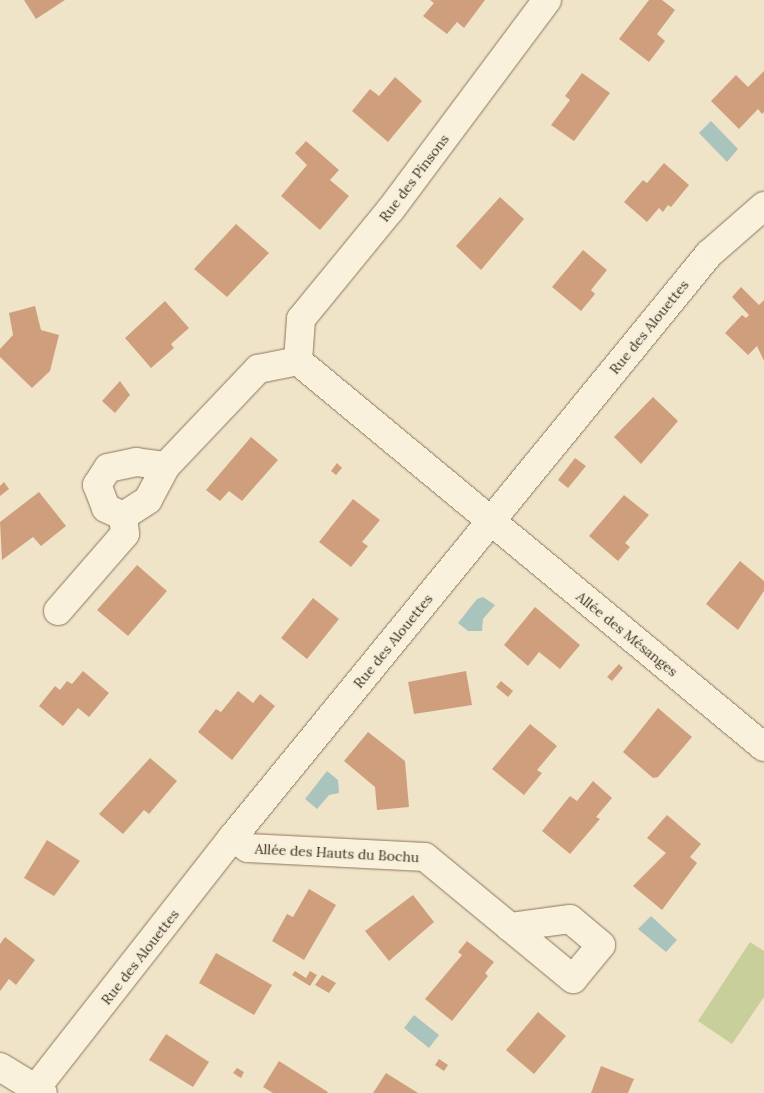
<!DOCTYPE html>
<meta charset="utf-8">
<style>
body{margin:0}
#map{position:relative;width:764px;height:1093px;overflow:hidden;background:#f0e4c8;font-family:Lora,serif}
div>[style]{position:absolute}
.green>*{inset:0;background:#c9cf9b}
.water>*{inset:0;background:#a9c4bc}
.building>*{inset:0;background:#cf9f7d}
.roads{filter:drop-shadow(0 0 1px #8d765c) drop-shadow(0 0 1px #8d765c)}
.minor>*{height:28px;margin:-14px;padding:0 14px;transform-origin:14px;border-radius:14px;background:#faf1dc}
span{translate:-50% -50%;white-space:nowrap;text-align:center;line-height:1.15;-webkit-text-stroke:4.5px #f7eed8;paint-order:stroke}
.street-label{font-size:14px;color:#3d2e20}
</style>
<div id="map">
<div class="green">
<i style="clip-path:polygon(750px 942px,764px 951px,764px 997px,732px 1044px,698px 1021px)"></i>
</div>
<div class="water">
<i style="clip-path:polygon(711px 121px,738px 149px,727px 162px,699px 133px)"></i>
<i style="clip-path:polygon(483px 597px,495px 605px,483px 619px,482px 631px,468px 631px,458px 623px,477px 599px)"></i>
<i style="clip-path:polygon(327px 771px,338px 780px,339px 793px,329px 795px,317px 809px,305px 799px)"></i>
<i style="clip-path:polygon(651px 916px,677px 940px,666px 952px,638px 929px)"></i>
<i style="clip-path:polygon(414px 1015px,439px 1035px,429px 1048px,404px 1028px)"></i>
</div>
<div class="building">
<i style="clip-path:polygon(24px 0,65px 0,36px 19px)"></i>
<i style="clip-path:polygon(430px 0,485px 0,464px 28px,457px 22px,447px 34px,423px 16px,434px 3px)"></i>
<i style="clip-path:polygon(649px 0,662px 0,675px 10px,657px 34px,665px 41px,649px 62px,619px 39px)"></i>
<i style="clip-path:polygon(764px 71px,764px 112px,762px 114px,758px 109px,739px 129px,711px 101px,736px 75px,748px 87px)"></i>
<i style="clip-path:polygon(582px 73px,610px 93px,574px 141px,551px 125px,570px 100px,565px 96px)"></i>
<i style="clip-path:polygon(395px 77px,422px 101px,388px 142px,352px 111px,370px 89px,379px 96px)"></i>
<i style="clip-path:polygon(306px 141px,339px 170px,330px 180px,349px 196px,320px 230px,281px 196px,307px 165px,295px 153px)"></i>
<i style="clip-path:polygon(664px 163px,689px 185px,671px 207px,668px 205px,663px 212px,659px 208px,647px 222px,624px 202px,643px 180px,647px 183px)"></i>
<i style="clip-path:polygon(500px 197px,524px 219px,481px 270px,456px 246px)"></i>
<i style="clip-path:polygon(236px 224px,269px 253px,227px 297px,194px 269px)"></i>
<i style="clip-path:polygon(583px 250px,607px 270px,591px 290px,595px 294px,581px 311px,552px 287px)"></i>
<i style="clip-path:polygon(741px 287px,759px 305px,764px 300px,764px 361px,757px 346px,748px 355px,725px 333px,742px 315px,746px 318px,749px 315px,732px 297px)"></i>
<i style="clip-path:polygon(165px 301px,189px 328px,171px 344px,174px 348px,151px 368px,125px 338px)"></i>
<i style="clip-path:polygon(35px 306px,41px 330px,59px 335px,50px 371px,32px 388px,0 357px,0 349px,13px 335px,9px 313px)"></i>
<i style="clip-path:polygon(120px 381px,130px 395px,115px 413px,102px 401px)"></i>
<i style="clip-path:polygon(653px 397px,678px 421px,641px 464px,614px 437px)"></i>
<i style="clip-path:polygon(251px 437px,278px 460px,242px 501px,229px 491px,220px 501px,206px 490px)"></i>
<i style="clip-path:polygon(575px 458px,586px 466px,568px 488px,558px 480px)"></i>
<i style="clip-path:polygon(337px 463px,342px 468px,336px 475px,331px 471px)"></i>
<i style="clip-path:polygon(4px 482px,9px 489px,0 496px,0 486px)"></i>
<i style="clip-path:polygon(39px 492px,66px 526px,41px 546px,33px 537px,2px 560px,0 522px)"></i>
<i style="clip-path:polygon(624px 495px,649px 515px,625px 543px,630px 547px,618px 561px,589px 536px)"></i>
<i style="clip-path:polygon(353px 499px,380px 520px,362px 542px,368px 546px,351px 567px,319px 542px)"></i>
<i style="clip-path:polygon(740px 561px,764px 581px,764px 591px,738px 630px,706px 604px)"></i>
<i style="clip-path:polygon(137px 565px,167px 591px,128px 636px,97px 610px)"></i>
<i style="clip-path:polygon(313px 598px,339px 619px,307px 659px,281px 638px)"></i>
<i style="clip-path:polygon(535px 607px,580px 645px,560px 669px,539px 652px,528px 666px,504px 645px)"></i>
<i style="clip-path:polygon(619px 664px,623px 668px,612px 681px,607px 677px)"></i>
<i style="clip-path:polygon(83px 671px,109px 693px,89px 717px,78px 708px,63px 726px,39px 706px,55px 686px,60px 690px,67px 681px,72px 684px)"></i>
<i style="clip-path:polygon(466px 671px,472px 705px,414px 714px,408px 682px)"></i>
<i style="clip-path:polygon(501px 681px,513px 691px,508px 697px,496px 687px)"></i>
<i style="clip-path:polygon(238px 691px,253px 703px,260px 694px,275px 706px,232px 760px,198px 732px,216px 709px,221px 712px)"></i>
<i style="clip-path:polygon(658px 708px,692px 737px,658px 777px,653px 778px,623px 752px)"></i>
<i style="clip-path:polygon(530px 724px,557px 746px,537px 770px,542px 773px,524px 795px,492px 769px)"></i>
<i style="clip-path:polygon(368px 732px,405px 761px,409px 807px,377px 810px,375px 787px,344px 761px)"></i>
<i style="clip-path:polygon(150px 758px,177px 781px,149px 814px,144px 810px,123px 834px,99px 814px)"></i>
<i style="clip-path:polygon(593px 781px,612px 798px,596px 817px,600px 819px,570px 854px,542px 831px,570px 796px,577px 801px)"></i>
<i style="clip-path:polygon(667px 815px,701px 844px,690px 857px,697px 863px,662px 910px,633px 886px,666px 853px,647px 838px)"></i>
<i style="clip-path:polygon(47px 840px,80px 861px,54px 896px,24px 878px)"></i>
<i style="clip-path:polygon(309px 889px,336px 905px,304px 960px,272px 941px,287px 914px,293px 917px)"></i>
<i style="clip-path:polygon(413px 895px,434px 922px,389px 961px,365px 931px)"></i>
<i style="clip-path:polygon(5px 937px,35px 960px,16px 985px,9px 979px,0 991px,0 944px)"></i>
<i style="clip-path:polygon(467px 941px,494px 962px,485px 973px,488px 976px,452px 1021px,425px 999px,462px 955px,458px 952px)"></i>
<i style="clip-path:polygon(216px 953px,272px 985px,254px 1015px,199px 983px)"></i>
<i style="clip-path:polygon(295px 971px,306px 978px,310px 971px,317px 975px,310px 986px,292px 975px)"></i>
<i style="clip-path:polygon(322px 975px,336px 983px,329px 993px,315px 985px)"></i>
<i style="clip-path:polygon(538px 1012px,566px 1036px,534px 1074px,506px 1050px)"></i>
<i style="clip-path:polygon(166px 1034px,209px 1062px,193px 1087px,149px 1060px)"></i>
<i style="clip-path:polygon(439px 1059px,448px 1065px,444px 1071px,435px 1065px)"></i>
<i style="clip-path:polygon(279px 1061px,328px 1092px,327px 1093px,273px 1093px,263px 1087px)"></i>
<i style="clip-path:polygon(601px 1066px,634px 1079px,628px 1093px,591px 1093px)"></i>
<i style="clip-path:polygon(237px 1068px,244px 1072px,241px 1078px,233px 1073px)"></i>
<i style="clip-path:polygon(386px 1073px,418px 1093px,373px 1093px)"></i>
</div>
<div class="roads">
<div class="minor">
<i style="left:547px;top:0;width:261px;rotate:126.7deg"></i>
<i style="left:391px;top:209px;width:142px;rotate:129.3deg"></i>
<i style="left:301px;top:319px;width:42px;rotate:94.1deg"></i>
<i style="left:298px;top:361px;width:605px;rotate:39.64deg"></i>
<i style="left:166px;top:466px;width:38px;rotate:118deg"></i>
<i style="left:148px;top:500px;width:30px;rotate:147deg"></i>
<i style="left:123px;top:516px;width:19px;rotate:-155deg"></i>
<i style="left:106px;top:508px;width:25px;rotate:-111deg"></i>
<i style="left:97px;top:485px;width:20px;rotate:-57deg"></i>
<i style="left:108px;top:468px;width:29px;rotate:-12deg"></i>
<i style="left:136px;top:462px;width:30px;rotate:8deg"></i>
<i style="left:166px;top:466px;width:134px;rotate:-46.5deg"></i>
<i style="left:258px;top:369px;width:41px;rotate:-11.3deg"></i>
<i style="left:58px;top:611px;width:102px;rotate:-49deg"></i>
<i style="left:125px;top:534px;width:18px;rotate:-96deg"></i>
<i style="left:232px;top:838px;width:19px;rotate:32deg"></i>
<i style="left:248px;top:848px;width:177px;rotate:2.9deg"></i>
<i style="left:425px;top:857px;width:192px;rotate:39.5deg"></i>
<i style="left:573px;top:979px;width:44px;rotate:-50.5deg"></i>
<i style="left:601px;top:945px;width:40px;rotate:-140deg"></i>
<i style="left:570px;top:919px;width:61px;rotate:172.4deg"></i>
<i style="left:0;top:1067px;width:50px;rotate:31.2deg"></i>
<i style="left:36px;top:1088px;width:318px;rotate:-51.9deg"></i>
<i style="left:232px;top:838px;width:754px;rotate:-50.76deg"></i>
<i style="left:709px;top:254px;width:73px;rotate:-41.1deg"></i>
</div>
</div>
<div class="street-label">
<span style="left:414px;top:178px;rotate:-53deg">Rue des Pinsons</span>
<span style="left:649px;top:327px;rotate:-51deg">Rue des Alouettes</span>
<span style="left:627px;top:634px;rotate:39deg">Allée des Mésanges</span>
<span style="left:393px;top:641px;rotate:-51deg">Rue des Alouettes</span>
<span style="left:337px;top:853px;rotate:3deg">Allée des Hauts du Bochu</span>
<span style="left:140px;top:957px;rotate:-52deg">Rue des Alouettes</span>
</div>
</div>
